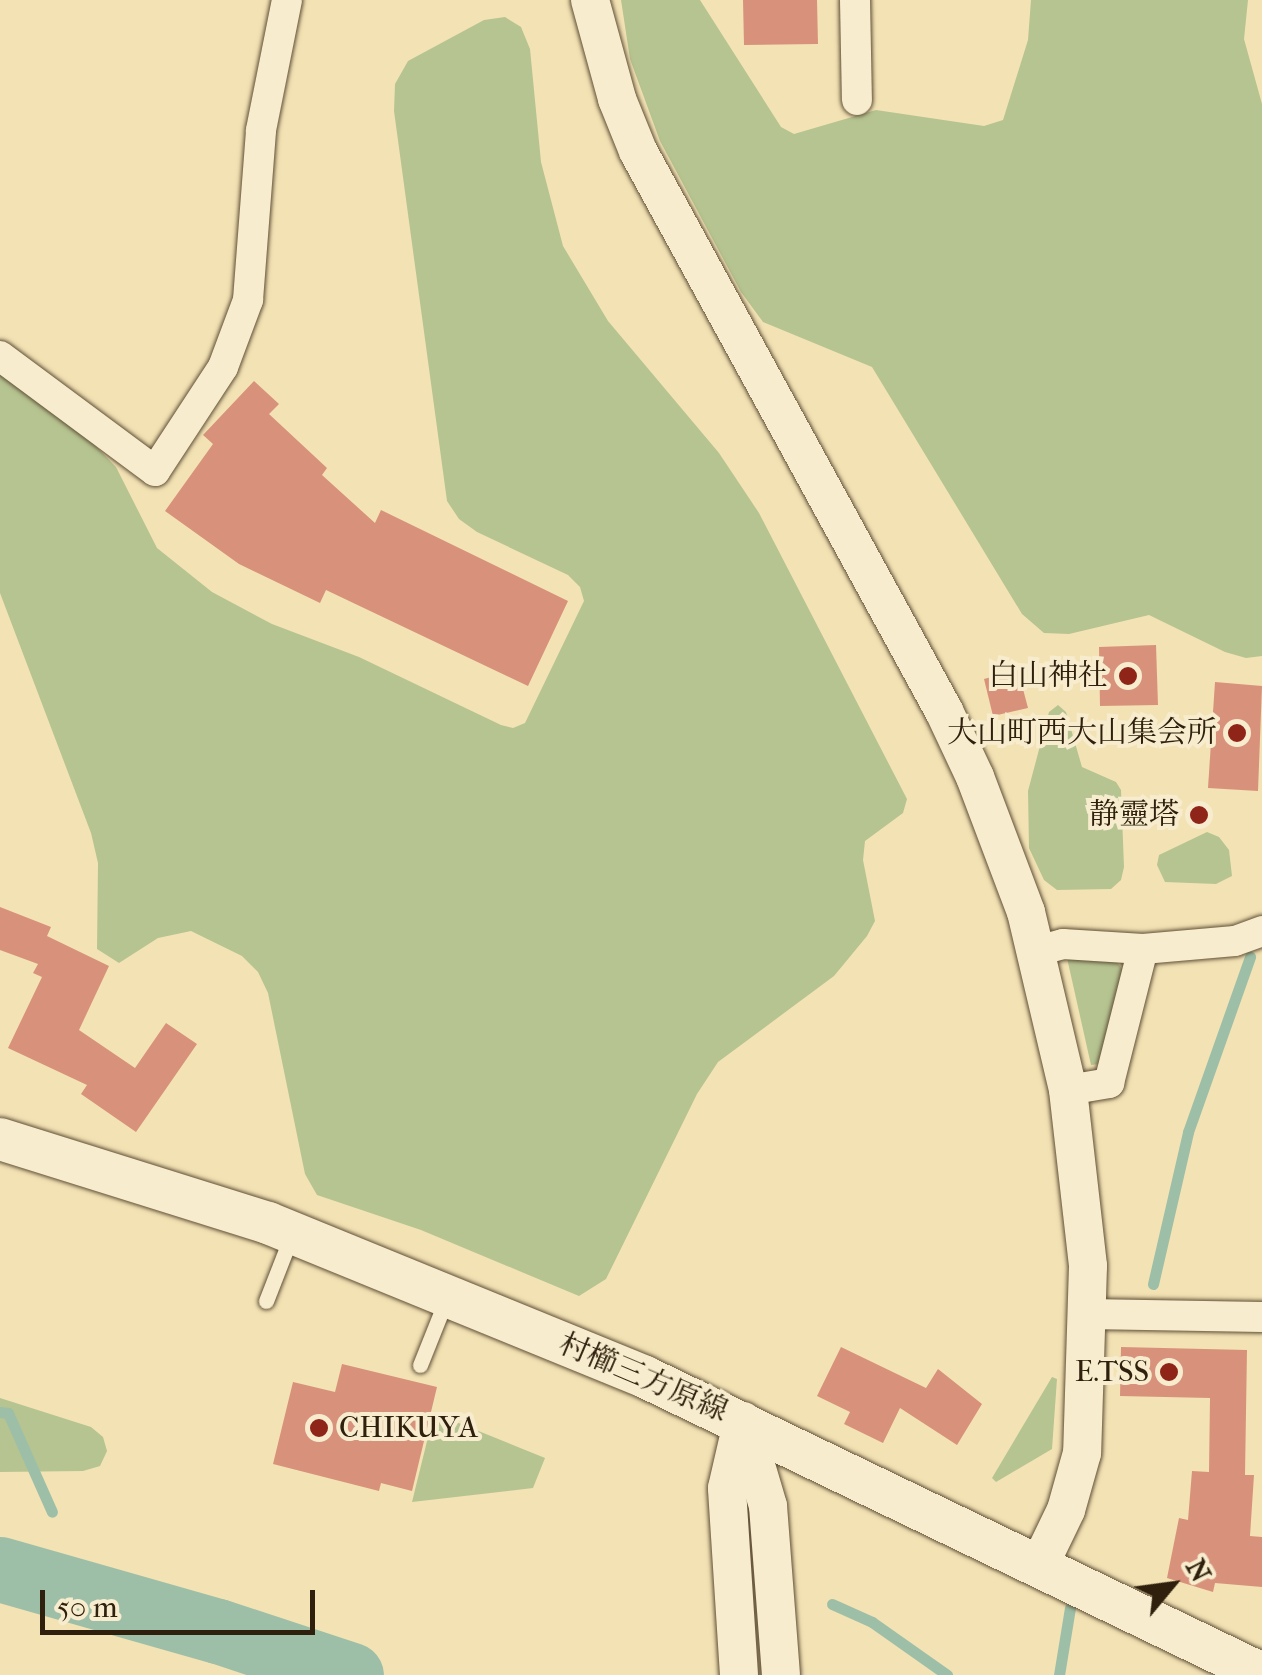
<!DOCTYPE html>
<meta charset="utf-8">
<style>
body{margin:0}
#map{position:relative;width:1262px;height:1675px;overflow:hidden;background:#f3e2b4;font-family:"IM FELL French Canon","Noto Serif JP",serif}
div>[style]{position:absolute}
.green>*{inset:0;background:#b6c491}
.stream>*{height:11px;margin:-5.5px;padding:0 5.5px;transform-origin:5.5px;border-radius:5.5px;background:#9dbfa7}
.river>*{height:65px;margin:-32.5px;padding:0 32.5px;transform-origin:32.5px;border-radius:32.5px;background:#9dbfa7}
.building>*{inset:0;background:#d8927b}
.roads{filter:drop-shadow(0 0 2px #605037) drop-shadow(0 0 2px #605037)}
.service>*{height:15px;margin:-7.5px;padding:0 7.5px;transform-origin:7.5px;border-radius:7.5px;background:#f7ecce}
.minor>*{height:30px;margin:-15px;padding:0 15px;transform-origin:15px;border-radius:15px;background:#f7ecce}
.tertiary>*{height:38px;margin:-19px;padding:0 19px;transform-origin:19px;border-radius:19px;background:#f7ecce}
.secondary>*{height:42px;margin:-21px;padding:0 21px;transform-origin:21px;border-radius:21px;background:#f7ecce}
.dots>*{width:28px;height:28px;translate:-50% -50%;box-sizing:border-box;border:5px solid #f7ecce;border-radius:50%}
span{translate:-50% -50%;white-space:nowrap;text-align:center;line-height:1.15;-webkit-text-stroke:8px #f7ecce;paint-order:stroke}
.poi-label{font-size:30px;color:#2f200d}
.right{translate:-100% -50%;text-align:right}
.left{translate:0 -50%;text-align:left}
.street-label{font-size:30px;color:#2f200d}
.north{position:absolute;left:1122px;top:1535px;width:100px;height:100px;-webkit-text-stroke:8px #f7ecce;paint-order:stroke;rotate:61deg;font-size:28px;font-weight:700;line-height:40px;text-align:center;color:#2f200d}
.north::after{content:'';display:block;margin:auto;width:35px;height:45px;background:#2f200d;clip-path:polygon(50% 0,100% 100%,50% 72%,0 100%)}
.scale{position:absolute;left:40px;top:1590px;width:275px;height:45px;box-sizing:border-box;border:5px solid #2f200d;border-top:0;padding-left:12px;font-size:30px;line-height:35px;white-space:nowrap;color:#2f200d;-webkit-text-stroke:8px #f7ecce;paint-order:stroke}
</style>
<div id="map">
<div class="green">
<i style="clip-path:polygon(621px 0,700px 0,781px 127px,794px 134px,876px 110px,984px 126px,1003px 120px,1028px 40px,1031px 0,1248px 0,1244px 39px,1262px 104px,1262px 656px,1246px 658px,1225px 652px,1149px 615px,1069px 634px,1044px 633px,1022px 614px,872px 367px,763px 322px,741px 292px,660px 141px,630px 59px)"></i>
<i style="clip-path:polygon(505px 17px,521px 27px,530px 49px,541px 162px,563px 246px,608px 321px,719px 453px,759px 513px,907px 799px,903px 813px,865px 841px,863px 860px,875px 921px,867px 936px,834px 976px,718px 1062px,697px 1094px,606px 1279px,579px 1296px,421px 1230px,317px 1195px,305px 1174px,268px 993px,258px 972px,242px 956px,191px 931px,158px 938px,119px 963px,97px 949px,98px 863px,91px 833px,0 593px,0 372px,82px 432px,116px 467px,157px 548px,212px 592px,272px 624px,359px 657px,501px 725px,513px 728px,525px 723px,584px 601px,580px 587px,568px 575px,477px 532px,459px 519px,447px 501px,394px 111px,395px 84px,408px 61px,484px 20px)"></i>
<i style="clip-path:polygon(1058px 705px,1066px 712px,1082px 767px,1116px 782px,1121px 790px,1124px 867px,1121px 880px,1111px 889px,1057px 890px,1044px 880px,1029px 848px,1028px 791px,1049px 712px)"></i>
<i style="clip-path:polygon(1207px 832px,1219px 837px,1229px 850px,1232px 876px,1216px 884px,1165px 882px,1157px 865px,1159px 855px)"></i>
<i style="clip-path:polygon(1067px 958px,1116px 961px,1123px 970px,1100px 1064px,1091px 1065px)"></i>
<i style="clip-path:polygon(1052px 1377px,1057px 1379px,1052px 1449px,996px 1482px,992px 1478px)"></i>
<i style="clip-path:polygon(0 1398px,91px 1427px,103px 1437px,107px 1451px,100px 1466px,83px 1471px,0 1472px)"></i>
<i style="clip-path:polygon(434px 1413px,545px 1458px,533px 1488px,412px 1502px)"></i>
</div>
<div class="stream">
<i style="left:1153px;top:1284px;width:156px;rotate:-77deg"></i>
<i style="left:1188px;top:1132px;width:186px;rotate:-70.5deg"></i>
<i style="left:0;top:1412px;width:8px;rotate:7deg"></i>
<i style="left:8px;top:1413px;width:108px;rotate:66deg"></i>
<i style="left:832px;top:1604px;width:44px;rotate:24.2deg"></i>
<i style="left:872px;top:1622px;width:92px;rotate:35.2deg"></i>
<i style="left:1059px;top:1675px;width:68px;rotate:-80.7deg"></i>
</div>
<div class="river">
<i style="left:0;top:1569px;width:227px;rotate:15.9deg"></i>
<i style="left:218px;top:1631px;width:140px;rotate:18.3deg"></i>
</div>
<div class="building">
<i style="clip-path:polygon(743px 0,817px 0,818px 44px,744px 45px)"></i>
<i style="clip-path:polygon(254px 381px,279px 404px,269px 414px,327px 468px,322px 475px,375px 523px,381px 510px,568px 601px,528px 686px,326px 590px,320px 603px,239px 564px,165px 511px,213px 444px,203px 435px)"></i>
<i style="clip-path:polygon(1156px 645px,1158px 705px,1100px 706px,1099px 647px)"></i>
<i style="clip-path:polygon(1018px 670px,1028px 708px,993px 716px,984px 679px)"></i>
<i style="clip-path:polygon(1215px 682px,1262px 686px,1258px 791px,1208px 788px)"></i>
<i style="clip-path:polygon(0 907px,51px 927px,47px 936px,109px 966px,79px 1030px,135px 1068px,166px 1023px,197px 1044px,136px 1132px,81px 1094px,87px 1085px,8px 1048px,42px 977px,33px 973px,38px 964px,0 950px)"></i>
<i style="clip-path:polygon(841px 1347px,926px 1388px,938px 1369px,982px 1404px,957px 1445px,900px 1408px,883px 1443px,844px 1424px,850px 1412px,817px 1396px)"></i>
<i style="clip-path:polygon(1121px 1347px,1247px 1350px,1245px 1475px,1254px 1475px,1250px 1536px,1262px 1537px,1262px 1587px,1215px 1583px,1213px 1592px,1167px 1578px,1179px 1518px,1188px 1520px,1192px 1471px,1209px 1472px,1210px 1398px,1120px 1396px)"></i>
<i style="clip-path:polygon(342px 1364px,437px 1387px,412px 1491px,381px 1483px,379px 1491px,273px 1464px,293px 1382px,335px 1392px)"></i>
</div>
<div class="roads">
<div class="service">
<i style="left:266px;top:1301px;width:69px;rotate:-68.7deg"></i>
<i style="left:420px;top:1365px;width:70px;rotate:-68.2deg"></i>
</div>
<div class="minor">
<i style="left:855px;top:0;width:100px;rotate:88.9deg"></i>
<i style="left:0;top:356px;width:193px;rotate:36.6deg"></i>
<i style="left:155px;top:471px;width:124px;rotate:-56.8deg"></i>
<i style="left:223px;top:367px;width:72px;rotate:-69.5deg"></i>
<i style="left:248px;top:300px;width:170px;rotate:-85.6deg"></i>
<i style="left:261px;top:130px;width:133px;rotate:-78.7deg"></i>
<i style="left:1037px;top:951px;width:27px;rotate:-15deg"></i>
<i style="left:1063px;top:944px;width:80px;rotate:3.6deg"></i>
<i style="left:1143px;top:949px;width:92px;rotate:-5deg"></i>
<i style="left:1235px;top:941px;width:29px;rotate:-20deg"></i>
<i style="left:1068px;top:1090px;width:42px;rotate:-9.7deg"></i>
<i style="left:1109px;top:1083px;width:138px;rotate:-75.8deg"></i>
<i style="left:1088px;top:1314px;width:174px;rotate:1deg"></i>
</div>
<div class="tertiary">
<i style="left:590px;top:0;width:103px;rotate:74.7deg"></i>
<i style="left:617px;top:99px;width:56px;rotate:68deg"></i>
<i style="left:638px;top:151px;width:638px;rotate:61.35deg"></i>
<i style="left:944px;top:711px;width:73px;rotate:64.8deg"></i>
<i style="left:975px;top:777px;width:144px;rotate:69.3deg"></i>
<i style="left:1026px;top:912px;width:183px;rotate:76.7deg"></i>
<i style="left:1068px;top:1090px;width:177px;rotate:83.5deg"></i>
<i style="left:1088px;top:1266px;width:187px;rotate:91.8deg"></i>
<i style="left:1082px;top:1453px;width:59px;rotate:105.7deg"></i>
<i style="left:1066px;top:1510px;width:60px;rotate:115.7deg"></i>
<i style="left:743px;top:1421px;width:89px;rotate:73.6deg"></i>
<i style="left:768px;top:1506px;width:169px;rotate:85.6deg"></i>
<i style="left:739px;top:1675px;width:187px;rotate:-93.7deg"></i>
<i style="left:727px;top:1488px;width:67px;rotate:-77deg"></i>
</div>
<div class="secondary">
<i style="left:0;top:1139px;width:281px;rotate:17.4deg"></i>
<i style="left:268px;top:1223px;width:407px;rotate:22.2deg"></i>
<i style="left:645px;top:1377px;width:685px;rotate:25.7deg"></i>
</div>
</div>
<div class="dots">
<i style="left:1128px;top:676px;background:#8f2418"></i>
<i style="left:1237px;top:733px;background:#8f2418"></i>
<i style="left:1199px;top:815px;background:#8f2418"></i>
<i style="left:1169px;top:1372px;background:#8f2418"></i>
<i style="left:319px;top:1428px;background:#8f2418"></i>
</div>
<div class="poi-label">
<span class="right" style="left:1108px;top:676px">白山神社</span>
<span class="right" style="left:1217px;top:733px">大山町西大山集会所</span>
<span class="right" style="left:1179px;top:815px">静靈塔</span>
<span class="right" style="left:1149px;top:1372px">E.TSS</span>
<span class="left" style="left:339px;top:1428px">CHIKUYA</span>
</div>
<div class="street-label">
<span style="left:643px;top:1378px;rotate:23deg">村櫛三方原線</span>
</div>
<div class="north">N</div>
<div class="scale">50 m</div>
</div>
